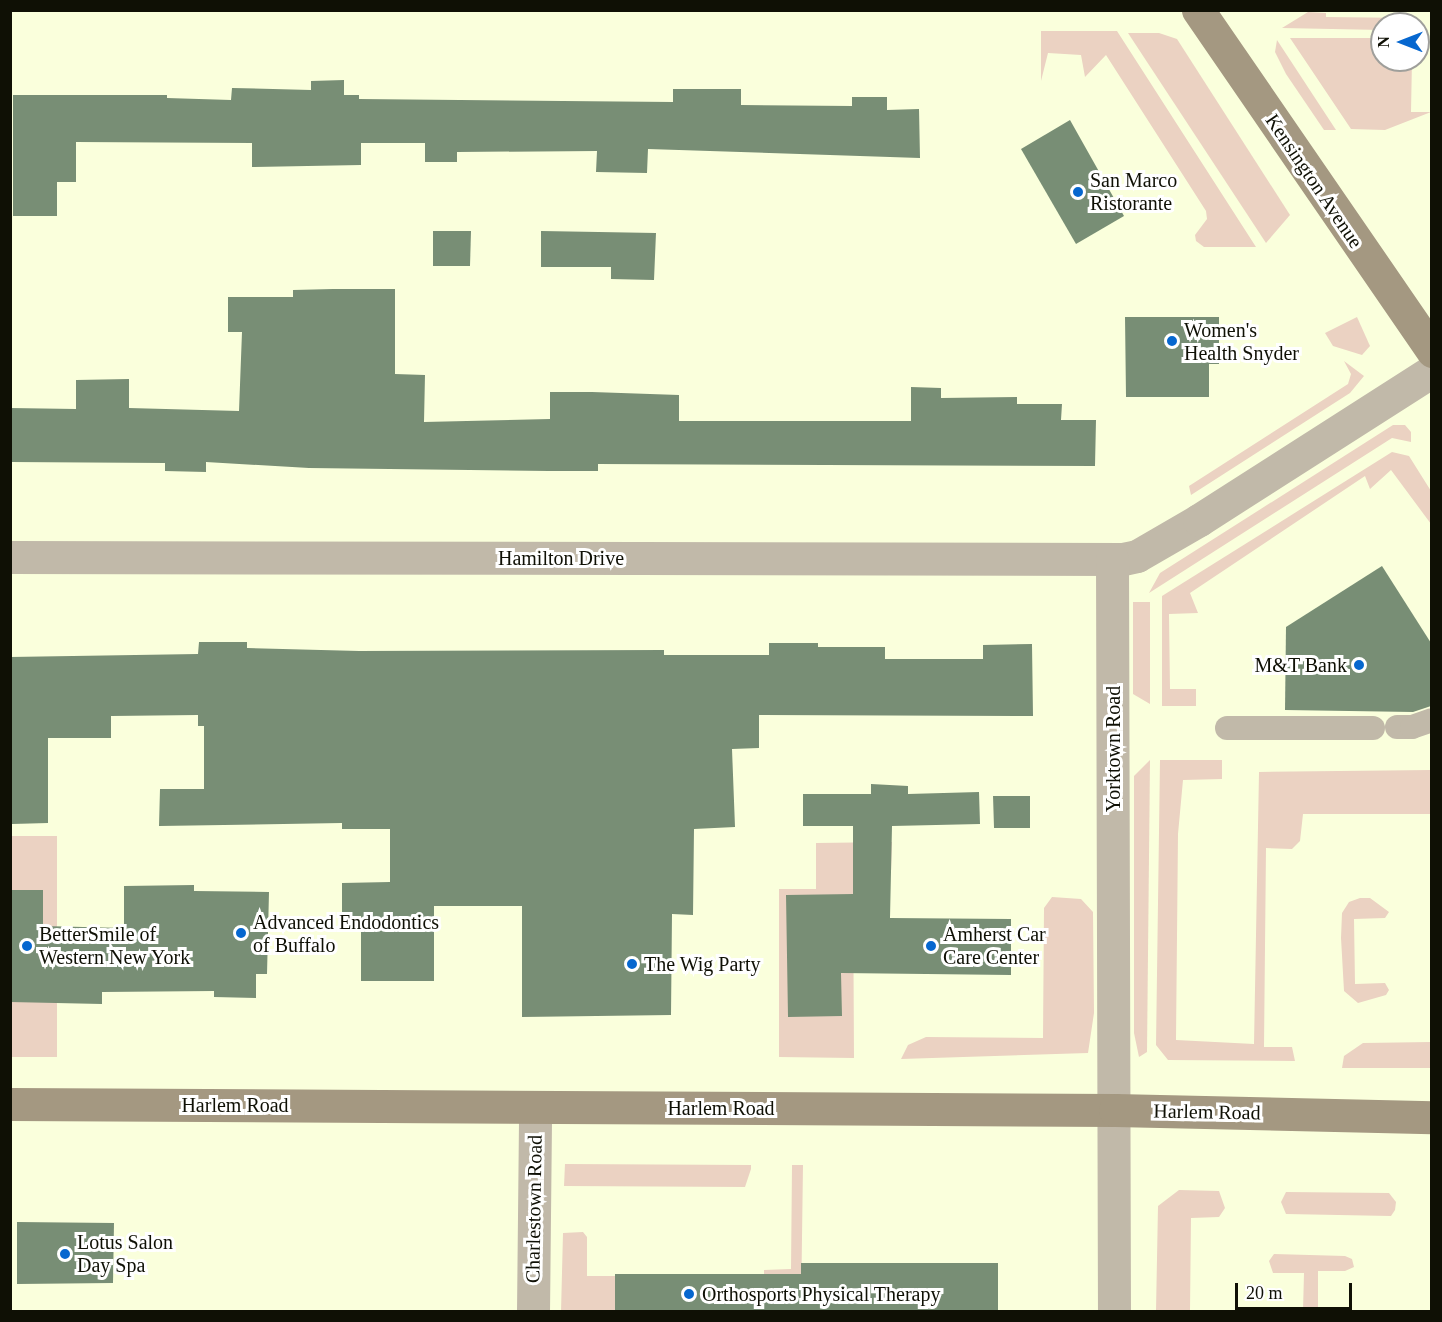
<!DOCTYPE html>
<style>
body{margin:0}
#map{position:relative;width:1442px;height:1322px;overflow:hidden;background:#faffdc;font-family:"Times New Roman",serif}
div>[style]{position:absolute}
.green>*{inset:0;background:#ebd2c2}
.building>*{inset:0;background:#788e75}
.lane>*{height:24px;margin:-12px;padding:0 12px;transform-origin:12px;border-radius:12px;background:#c1b9a9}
.street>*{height:33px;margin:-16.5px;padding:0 16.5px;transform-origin:16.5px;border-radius:16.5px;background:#c1b9a9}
.secondary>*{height:33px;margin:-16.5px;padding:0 16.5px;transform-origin:16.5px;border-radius:16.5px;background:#a49881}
.dots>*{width:16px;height:16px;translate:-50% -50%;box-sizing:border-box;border:3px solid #fff;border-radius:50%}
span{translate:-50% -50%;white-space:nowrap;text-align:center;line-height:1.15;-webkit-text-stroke:6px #fff;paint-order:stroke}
.poi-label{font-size:20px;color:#0f1005}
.left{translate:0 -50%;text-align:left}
.right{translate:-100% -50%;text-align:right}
.street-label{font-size:20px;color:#0f1005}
.frame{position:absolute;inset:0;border:12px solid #0f1005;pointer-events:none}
.north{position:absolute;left:1370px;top:12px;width:60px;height:60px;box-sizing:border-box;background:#fff;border:2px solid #9f9f9b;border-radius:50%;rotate:270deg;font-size:16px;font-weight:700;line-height:24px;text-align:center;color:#0f1005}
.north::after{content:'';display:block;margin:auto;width:21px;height:27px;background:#0667cf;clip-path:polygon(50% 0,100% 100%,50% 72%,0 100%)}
.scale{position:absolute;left:1235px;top:1283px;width:117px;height:27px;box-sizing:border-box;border:3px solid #0f1005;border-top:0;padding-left:8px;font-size:18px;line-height:21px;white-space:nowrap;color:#0f1005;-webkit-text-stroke:4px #fff;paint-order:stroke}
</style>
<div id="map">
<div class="green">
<i style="clip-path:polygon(1308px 12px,1326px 13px,1326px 17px,1412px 18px,1412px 24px,1382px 24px,1382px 30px,1282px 28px)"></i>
<i style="clip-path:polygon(1041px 31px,1117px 31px,1256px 247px,1204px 247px,1196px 241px,1195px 235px,1207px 219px,1206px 211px,1106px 55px,1085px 77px,1081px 55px,1048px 53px,1041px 81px)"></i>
<i style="clip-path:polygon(1128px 33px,1159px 33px,1177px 39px,1290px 215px,1266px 243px)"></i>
<i style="clip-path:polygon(1290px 38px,1382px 38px,1382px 60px,1412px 60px,1411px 112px,1431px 112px,1385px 130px,1351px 129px)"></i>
<i style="clip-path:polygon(1277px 40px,1336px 130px,1324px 130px,1286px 74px,1275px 52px)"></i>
<i style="clip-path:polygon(1357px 317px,1370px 346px,1362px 355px,1333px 346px,1325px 333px)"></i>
<i style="clip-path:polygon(1344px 361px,1364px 376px,1350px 393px,1191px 495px,1189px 486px,1348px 384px,1351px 374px)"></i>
<i style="clip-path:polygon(1393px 425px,1405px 425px,1411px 432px,1411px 442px,1392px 438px,1149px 593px,1160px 573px)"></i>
<i style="clip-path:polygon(1392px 452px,1409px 456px,1431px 491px,1431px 524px,1391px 470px,1370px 489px,1365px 476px,1190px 593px,1198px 613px,1169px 614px,1170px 689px,1196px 689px,1196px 706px,1162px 706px,1162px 596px)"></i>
<i style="clip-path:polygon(1133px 602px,1150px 602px,1150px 704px,1133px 694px)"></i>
<i style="clip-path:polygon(1150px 760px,1147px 1052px,1139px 1057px,1134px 1033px,1134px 776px)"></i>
<i style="clip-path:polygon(1160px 760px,1222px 760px,1222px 779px,1183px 780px,1178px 834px,1176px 1040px,1254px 1044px,1259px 772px,1431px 770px,1431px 814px,1303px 814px,1300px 841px,1292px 849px,1266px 848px,1264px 1047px,1292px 1047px,1295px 1061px,1168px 1060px,1156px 1045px)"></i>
<i style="clip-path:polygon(11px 836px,57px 836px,57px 1057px,11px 1057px)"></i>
<i style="clip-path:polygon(892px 842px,891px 872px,853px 872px,854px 1058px,779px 1057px,779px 889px,816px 889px,816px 843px)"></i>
<i style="clip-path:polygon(1052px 897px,1081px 899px,1093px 912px,1094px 1013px,1088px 1053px,901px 1059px,908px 1045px,926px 1037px,1043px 1038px,1044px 908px)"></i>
<i style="clip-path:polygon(1360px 898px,1370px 898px,1389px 912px,1385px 918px,1354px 919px,1355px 984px,1385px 983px,1389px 990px,1386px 995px,1358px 1003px,1344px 991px,1341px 938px,1342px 913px,1349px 902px)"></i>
<i style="clip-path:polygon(1431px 1042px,1431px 1068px,1342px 1068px,1344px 1056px,1363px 1043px)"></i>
<i style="clip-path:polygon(565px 1164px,751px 1165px,751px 1169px,745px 1187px,564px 1186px)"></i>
<i style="clip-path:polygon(792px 1165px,803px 1165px,801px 1311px,764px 1311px,764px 1270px,791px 1269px)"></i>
<i style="clip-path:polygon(1179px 1190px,1219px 1191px,1225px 1208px,1219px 1217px,1191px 1218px,1190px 1311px,1156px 1311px,1158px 1206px)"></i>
<i style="clip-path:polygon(1286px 1192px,1389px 1193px,1396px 1202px,1395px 1210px,1391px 1216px,1286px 1214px,1281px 1202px)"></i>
<i style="clip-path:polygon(583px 1232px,587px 1237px,587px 1276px,615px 1276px,615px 1311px,561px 1312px,563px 1233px)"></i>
<i style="clip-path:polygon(1274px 1254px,1345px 1256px,1352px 1259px,1354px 1267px,1345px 1271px,1318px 1271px,1318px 1311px,1303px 1311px,1304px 1273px,1273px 1273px,1269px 1261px)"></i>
</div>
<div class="building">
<i style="clip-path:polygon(344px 80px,344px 95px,359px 95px,359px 99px,673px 102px,673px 89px,741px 89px,741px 105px,852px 106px,852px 97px,887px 97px,887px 110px,919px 109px,920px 158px,648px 149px,647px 173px,596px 172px,597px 151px,457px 152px,457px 162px,425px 162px,425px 143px,361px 143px,361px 165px,252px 167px,252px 143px,76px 142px,76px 182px,57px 182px,57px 216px,13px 216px,13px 95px,167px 95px,167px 98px,231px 100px,232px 88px,311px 90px,311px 81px)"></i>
<i style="clip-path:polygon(1070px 120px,1124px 216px,1076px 244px,1021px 149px)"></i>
<i style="clip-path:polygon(433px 231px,471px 231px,470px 266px,433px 266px)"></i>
<i style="clip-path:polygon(541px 231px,656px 233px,654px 280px,611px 279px,611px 267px,541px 267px)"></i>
<i style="clip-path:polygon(333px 289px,395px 289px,395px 374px,425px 375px,424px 422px,550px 419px,550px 392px,592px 392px,679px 395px,679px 421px,911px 421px,911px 387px,941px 388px,941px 398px,1017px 397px,1017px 404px,1062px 404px,1061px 420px,1096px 420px,1095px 466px,598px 464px,598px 471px,549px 471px,309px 468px,206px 462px,206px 472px,165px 471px,165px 463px,10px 462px,10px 408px,76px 409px,76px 380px,129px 379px,129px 408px,239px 411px,242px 332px,228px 332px,228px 297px,293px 297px,293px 290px)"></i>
<i style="clip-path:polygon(1125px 317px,1219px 317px,1219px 364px,1209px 364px,1209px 397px,1126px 397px)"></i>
<i style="clip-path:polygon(1382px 566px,1431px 643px,1431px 706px,1413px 712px,1285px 710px,1286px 627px)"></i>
<i style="clip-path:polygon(199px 642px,247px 642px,247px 648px,359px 651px,664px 650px,664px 655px,769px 655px,769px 643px,818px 643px,818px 647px,885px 647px,885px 659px,983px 659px,983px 645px,1032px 644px,1033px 716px,759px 715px,759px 748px,732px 749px,735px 827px,694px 829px,693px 915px,672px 914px,671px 1015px,522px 1017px,522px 906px,434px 906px,434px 981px,361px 981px,361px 916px,342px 917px,342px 883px,390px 882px,390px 829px,342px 829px,342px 823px,159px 826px,160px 789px,204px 789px,204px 726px,198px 726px,198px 715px,111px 716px,111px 738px,48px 738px,48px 823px,12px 824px,10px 657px,198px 654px)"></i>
<i style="clip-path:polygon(871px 784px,908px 786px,908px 794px,979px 792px,980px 824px,892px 826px,890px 918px,1011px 919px,1011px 975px,841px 973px,842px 1016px,788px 1017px,786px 895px,853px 894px,853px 826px,803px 826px,803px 794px,871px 794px)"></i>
<i style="clip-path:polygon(993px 796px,1030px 796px,1030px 828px,994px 828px)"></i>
<i style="clip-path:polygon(194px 885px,194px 891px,269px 892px,267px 974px,256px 974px,256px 998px,214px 997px,214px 991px,102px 992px,102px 1004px,10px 1002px,10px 890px,43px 890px,43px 926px,124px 928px,124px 886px)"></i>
<i style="clip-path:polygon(17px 1222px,114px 1223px,113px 1283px,17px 1284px)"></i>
<i style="clip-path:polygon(801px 1263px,998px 1263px,998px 1311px,615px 1311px,615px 1274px,801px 1274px)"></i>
</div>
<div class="lane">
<i style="left:1397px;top:727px;width:15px"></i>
<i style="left:1412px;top:727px;width:21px;rotate:-19deg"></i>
<i style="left:1227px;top:728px;width:146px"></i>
</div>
<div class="street">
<i style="left:10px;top:557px;width:1113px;rotate:0.1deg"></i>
<i style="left:1123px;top:559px;width:14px;rotate:-12deg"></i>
<i style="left:1137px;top:556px;width:72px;rotate:-30.1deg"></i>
<i style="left:1199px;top:520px;width:277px;rotate:-32.6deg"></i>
<i style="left:1112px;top:559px;width:753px;rotate:89.85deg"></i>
<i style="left:533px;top:1312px;width:205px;rotate:-89.4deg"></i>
</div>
<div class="secondary">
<i style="left:1198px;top:10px;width:414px;rotate:55.5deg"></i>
<i style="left:10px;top:1104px;width:1105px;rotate:0.31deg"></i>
<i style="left:1115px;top:1110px;width:317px;rotate:1.3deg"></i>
</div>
<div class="dots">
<i style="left:1078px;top:192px;background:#0667cf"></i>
<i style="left:1172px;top:341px;background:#0667cf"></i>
<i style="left:1359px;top:665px;background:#0667cf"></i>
<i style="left:241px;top:933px;background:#0667cf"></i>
<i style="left:27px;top:946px;background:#0667cf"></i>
<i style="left:931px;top:946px;background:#0667cf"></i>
<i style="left:632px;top:964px;background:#0667cf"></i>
<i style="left:65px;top:1254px;background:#0667cf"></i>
<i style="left:689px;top:1294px;background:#0667cf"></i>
</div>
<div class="poi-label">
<span class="left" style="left:1090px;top:192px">San Marco<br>Ristorante</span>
<span class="left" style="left:1184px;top:342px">Women's<br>Health Snyder</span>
<span class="right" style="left:1347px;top:665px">M&amp;T Bank</span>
<span class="left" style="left:253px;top:934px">Advanced Endodontics<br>of Buffalo</span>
<span class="left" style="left:39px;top:946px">BetterSmile of<br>Western New York</span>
<span class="left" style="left:943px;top:946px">Amherst Car<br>Care Center</span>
<span class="left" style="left:644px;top:964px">The Wig Party</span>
<span class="left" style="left:77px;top:1254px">Lotus Salon<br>Day Spa</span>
<span class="left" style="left:702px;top:1294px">Orthosports Physical Therapy</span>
</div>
<div class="street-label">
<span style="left:1314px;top:181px;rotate:56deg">Kensington Avenue</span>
<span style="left:561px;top:558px">Hamilton Drive</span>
<span style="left:1113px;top:749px;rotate:-90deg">Yorktown Road</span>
<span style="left:235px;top:1105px">Harlem Road</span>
<span style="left:721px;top:1108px">Harlem Road</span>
<span style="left:1207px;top:1112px;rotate:1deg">Harlem Road</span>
<span style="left:534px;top:1209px;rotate:-89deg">Charlestown Road</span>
</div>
<div class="frame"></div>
<div class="north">N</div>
<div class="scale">20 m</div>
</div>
